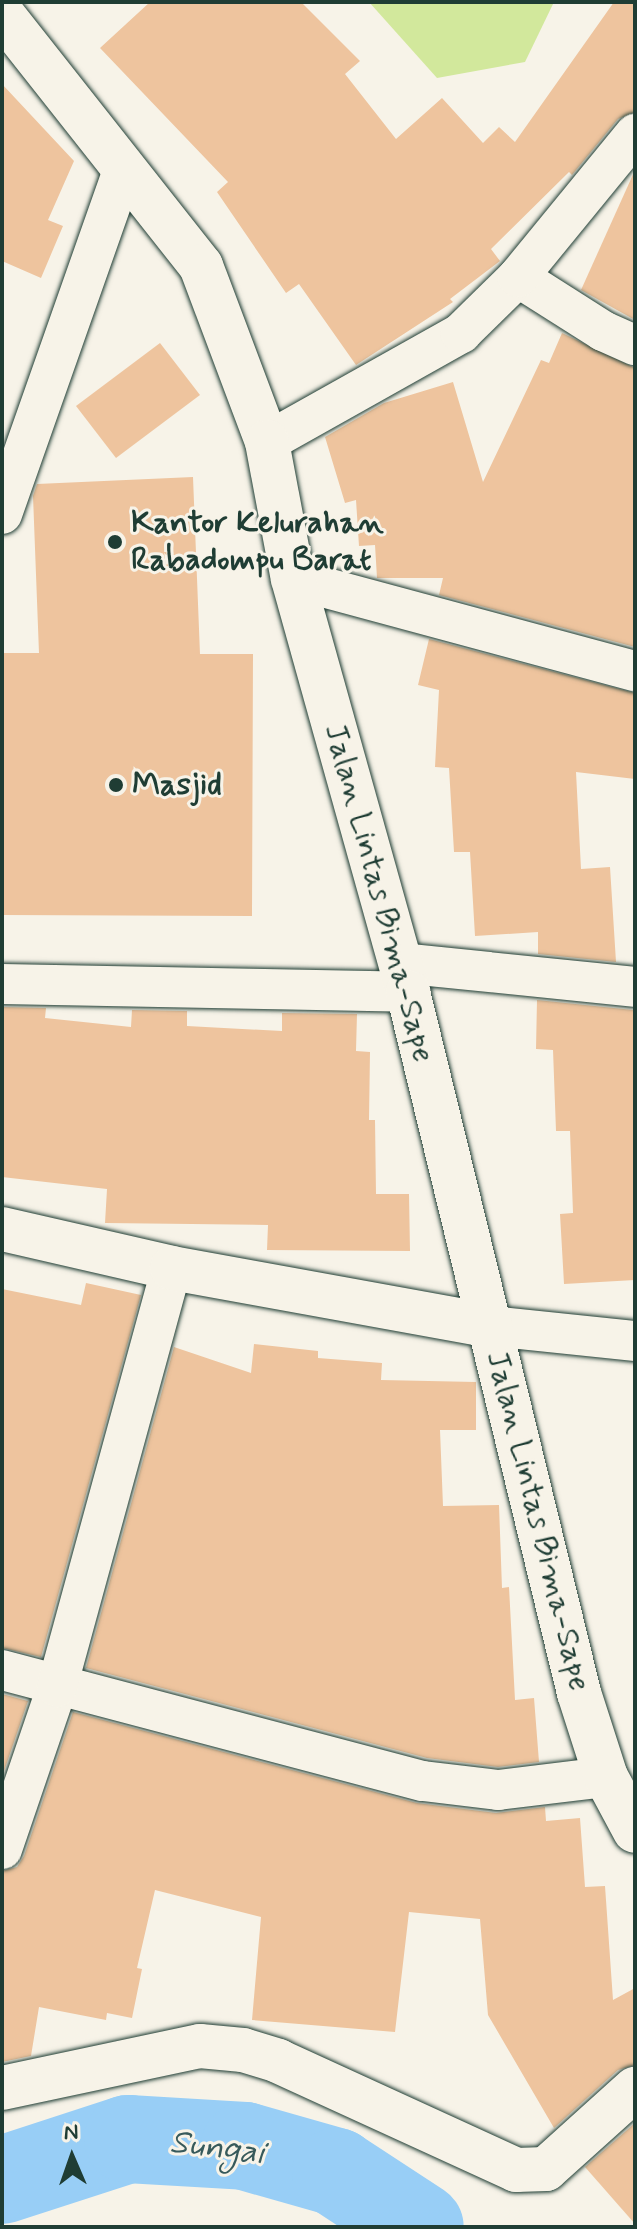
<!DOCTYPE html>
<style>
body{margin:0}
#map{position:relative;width:637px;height:2229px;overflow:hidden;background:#f7f3e8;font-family:Mynerve,sans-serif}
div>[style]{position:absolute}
.green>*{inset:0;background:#d2e89c}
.river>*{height:88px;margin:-44px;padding:0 44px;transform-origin:44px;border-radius:44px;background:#98cef6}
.building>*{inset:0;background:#eec49e}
.roads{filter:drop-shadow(0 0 2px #1f3d34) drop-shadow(0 0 2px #1f3d34)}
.street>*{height:40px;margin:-20px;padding:0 20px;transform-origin:20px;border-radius:20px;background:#f7f3e8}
.secondary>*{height:44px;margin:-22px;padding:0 22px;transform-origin:22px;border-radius:22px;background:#f7f3e8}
.highway>*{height:44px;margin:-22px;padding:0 22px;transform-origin:22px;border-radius:22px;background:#f7f3e8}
.dots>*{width:22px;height:22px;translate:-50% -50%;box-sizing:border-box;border:4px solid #f7f3e8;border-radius:50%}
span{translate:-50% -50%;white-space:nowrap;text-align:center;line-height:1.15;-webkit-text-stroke:6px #f7f3e8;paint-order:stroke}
.poi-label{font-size:32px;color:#1f3d34;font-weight:700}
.left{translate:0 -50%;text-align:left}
.street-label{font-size:32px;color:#1f3d34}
.water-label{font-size:34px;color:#375a5b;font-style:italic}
.frame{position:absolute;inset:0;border:4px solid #1f3d34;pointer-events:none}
.north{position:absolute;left:32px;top:2117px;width:80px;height:80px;-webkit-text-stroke:6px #f7f3e8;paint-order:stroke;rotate:358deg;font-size:22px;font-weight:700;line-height:32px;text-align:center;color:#1f3d34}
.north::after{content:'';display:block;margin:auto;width:28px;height:36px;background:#1f3d34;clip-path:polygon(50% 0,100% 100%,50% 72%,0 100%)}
</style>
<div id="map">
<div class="green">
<i style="clip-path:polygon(369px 2px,554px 2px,525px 62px,437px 78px)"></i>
</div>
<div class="river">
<i style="left:2px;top:2180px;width:133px;rotate:-18deg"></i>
<i style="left:128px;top:2139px;width:117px;rotate:3.4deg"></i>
<i style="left:245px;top:2146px;width:95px;rotate:15.9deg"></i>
<i style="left:336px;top:2172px;width:100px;rotate:33.2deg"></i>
</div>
<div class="building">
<i style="clip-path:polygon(150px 2px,301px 2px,360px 61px,345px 74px,396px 139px,442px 98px,483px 143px,499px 127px,515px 142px,614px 2px,635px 2px,635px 112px,618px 119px,572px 175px,569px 172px,491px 249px,500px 261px,450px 299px,453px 302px,356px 365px,299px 284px,286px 293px,217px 192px,228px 182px,100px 48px)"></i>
<i style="clip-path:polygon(2px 84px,74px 161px,48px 220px,63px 226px,41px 278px,2px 261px)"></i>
<i style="clip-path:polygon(635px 170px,635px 320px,581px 290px)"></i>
<i style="clip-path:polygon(562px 333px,635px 368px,635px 647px,439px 595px,443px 578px,377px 578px,375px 545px,359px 546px,356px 500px,345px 503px,325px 437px,384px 403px,453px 382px,483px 482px,541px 360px,549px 363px)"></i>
<i style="clip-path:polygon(160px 343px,200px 395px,116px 458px,76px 406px)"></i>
<i style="clip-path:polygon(193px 477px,200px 654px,253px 654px,252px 916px,2px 915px,2px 653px,39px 653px,33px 496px,37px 484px)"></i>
<i style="clip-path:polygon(429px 639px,635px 693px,635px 779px,576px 772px,581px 869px,610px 867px,616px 962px,538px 954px,538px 932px,475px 936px,470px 852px,454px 852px,449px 768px,435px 767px,439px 690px,418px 685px)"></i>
<i style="clip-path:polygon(537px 1000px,633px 1010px,635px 1280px,564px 1284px,560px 1214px,573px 1213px,570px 1131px,556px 1131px,553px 1050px,536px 1049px)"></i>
<i style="clip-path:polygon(2px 1007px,46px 1008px,45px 1018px,131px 1027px,132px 1010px,187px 1011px,187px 1026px,282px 1031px,282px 1013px,357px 1014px,356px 1051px,370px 1052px,369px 1120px,375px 1120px,376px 1194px,409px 1194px,410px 1251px,267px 1250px,268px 1225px,105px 1223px,107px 1189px,2px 1177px)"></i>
<i style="clip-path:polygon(86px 1283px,141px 1295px,41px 1657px,2px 1648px,2px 1289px,81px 1305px)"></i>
<i style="clip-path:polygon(254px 1344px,318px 1351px,318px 1358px,382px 1363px,381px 1380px,476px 1382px,476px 1430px,440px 1430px,443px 1506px,499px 1505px,502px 1588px,509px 1587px,515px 1700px,534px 1698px,539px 1762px,498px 1767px,427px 1758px,86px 1668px,174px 1347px,251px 1373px)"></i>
<i style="clip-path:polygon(2px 1694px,28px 1701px,2px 1777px)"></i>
<i style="clip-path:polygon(73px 1712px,417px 1803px,496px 1813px,545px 1807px,546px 1821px,580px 1818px,585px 1887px,605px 1886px,613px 2000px,635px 1988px,635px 2065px,618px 2070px,554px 2128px,488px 2015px,480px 1919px,409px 1912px,395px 2032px,252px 2020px,261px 1917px,155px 1890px,137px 1968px,142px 1969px,132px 2018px,107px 2013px,106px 2020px,39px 2007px,31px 2056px,2px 2062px,2px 1871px,17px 1867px,24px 1856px)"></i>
<i style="clip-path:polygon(635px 2123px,635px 2224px,585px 2167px)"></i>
</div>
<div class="roads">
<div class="street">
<i style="left:518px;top:277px;width:101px;rotate:32.4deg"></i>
<i style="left:603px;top:331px;width:35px;rotate:24deg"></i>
<i style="left:267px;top:442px;width:223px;rotate:-29.3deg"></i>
<i style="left:461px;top:333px;width:80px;rotate:-44.5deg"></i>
<i style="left:518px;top:277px;width:185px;rotate:-50.7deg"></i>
<i style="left:2px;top:514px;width:367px;rotate:-70.6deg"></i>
<i style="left:293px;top:579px;width:354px;rotate:15.1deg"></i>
<i style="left:400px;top:963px;width:236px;rotate:5.8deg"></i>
<i style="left:2px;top:984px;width:406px;rotate:1.1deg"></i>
<i style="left:490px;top:1326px;width:146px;rotate:5.9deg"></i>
<i style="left:2px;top:1670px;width:435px;rotate:14.8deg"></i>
<i style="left:423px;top:1781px;width:76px;rotate:6.8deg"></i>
<i style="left:498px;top:1790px;width:109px;rotate:-6.9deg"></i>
<i style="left:2px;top:1849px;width:171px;rotate:-71.2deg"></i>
<i style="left:57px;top:1687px;width:434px;rotate:-74.7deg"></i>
</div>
<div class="secondary">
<i style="left:2px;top:1229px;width:174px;rotate:12.9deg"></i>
<i style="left:172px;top:1268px;width:323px;rotate:10.3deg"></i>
<i style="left:2px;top:2088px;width:202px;rotate:-12deg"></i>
<i style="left:200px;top:2046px;width:43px;rotate:5.3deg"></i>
<i style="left:243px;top:2050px;width:37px;rotate:17deg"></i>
<i style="left:278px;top:2061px;width:262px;rotate:24.6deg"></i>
<i style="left:516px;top:2170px;width:30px;rotate:-2deg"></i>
<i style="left:546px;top:2169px;width:120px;rotate:-42deg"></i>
</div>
<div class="highway">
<i style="left:2px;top:14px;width:321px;rotate:51.7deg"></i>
<i style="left:201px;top:266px;width:188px;rotate:69.4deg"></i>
<i style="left:267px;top:442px;width:139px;rotate:79.3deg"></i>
<i style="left:293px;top:579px;width:429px;rotate:74.4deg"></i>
<i style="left:408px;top:992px;width:722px;rotate:76.29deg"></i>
<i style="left:579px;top:1693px;width:88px;rotate:72.2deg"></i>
<i style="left:606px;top:1777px;width:61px;rotate:61.8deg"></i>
</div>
</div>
<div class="dots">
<i style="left:115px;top:542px;background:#1f3d34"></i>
<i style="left:116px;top:785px;background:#1f3d34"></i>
</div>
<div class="poi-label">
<span class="left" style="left:131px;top:542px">Kantor Kelurahan<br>Rabadompu Barat</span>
<span class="left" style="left:132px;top:785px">Masjid</span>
</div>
<div class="street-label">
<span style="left:379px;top:893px;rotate:75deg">Jalan Lintas Bima-Sape</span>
<span style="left:538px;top:1521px;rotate:76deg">Jalan Lintas Bima-Sape</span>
</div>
<div class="water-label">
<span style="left:217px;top:2148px;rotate:7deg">Sungai</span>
</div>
<div class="frame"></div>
<div class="north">N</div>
</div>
